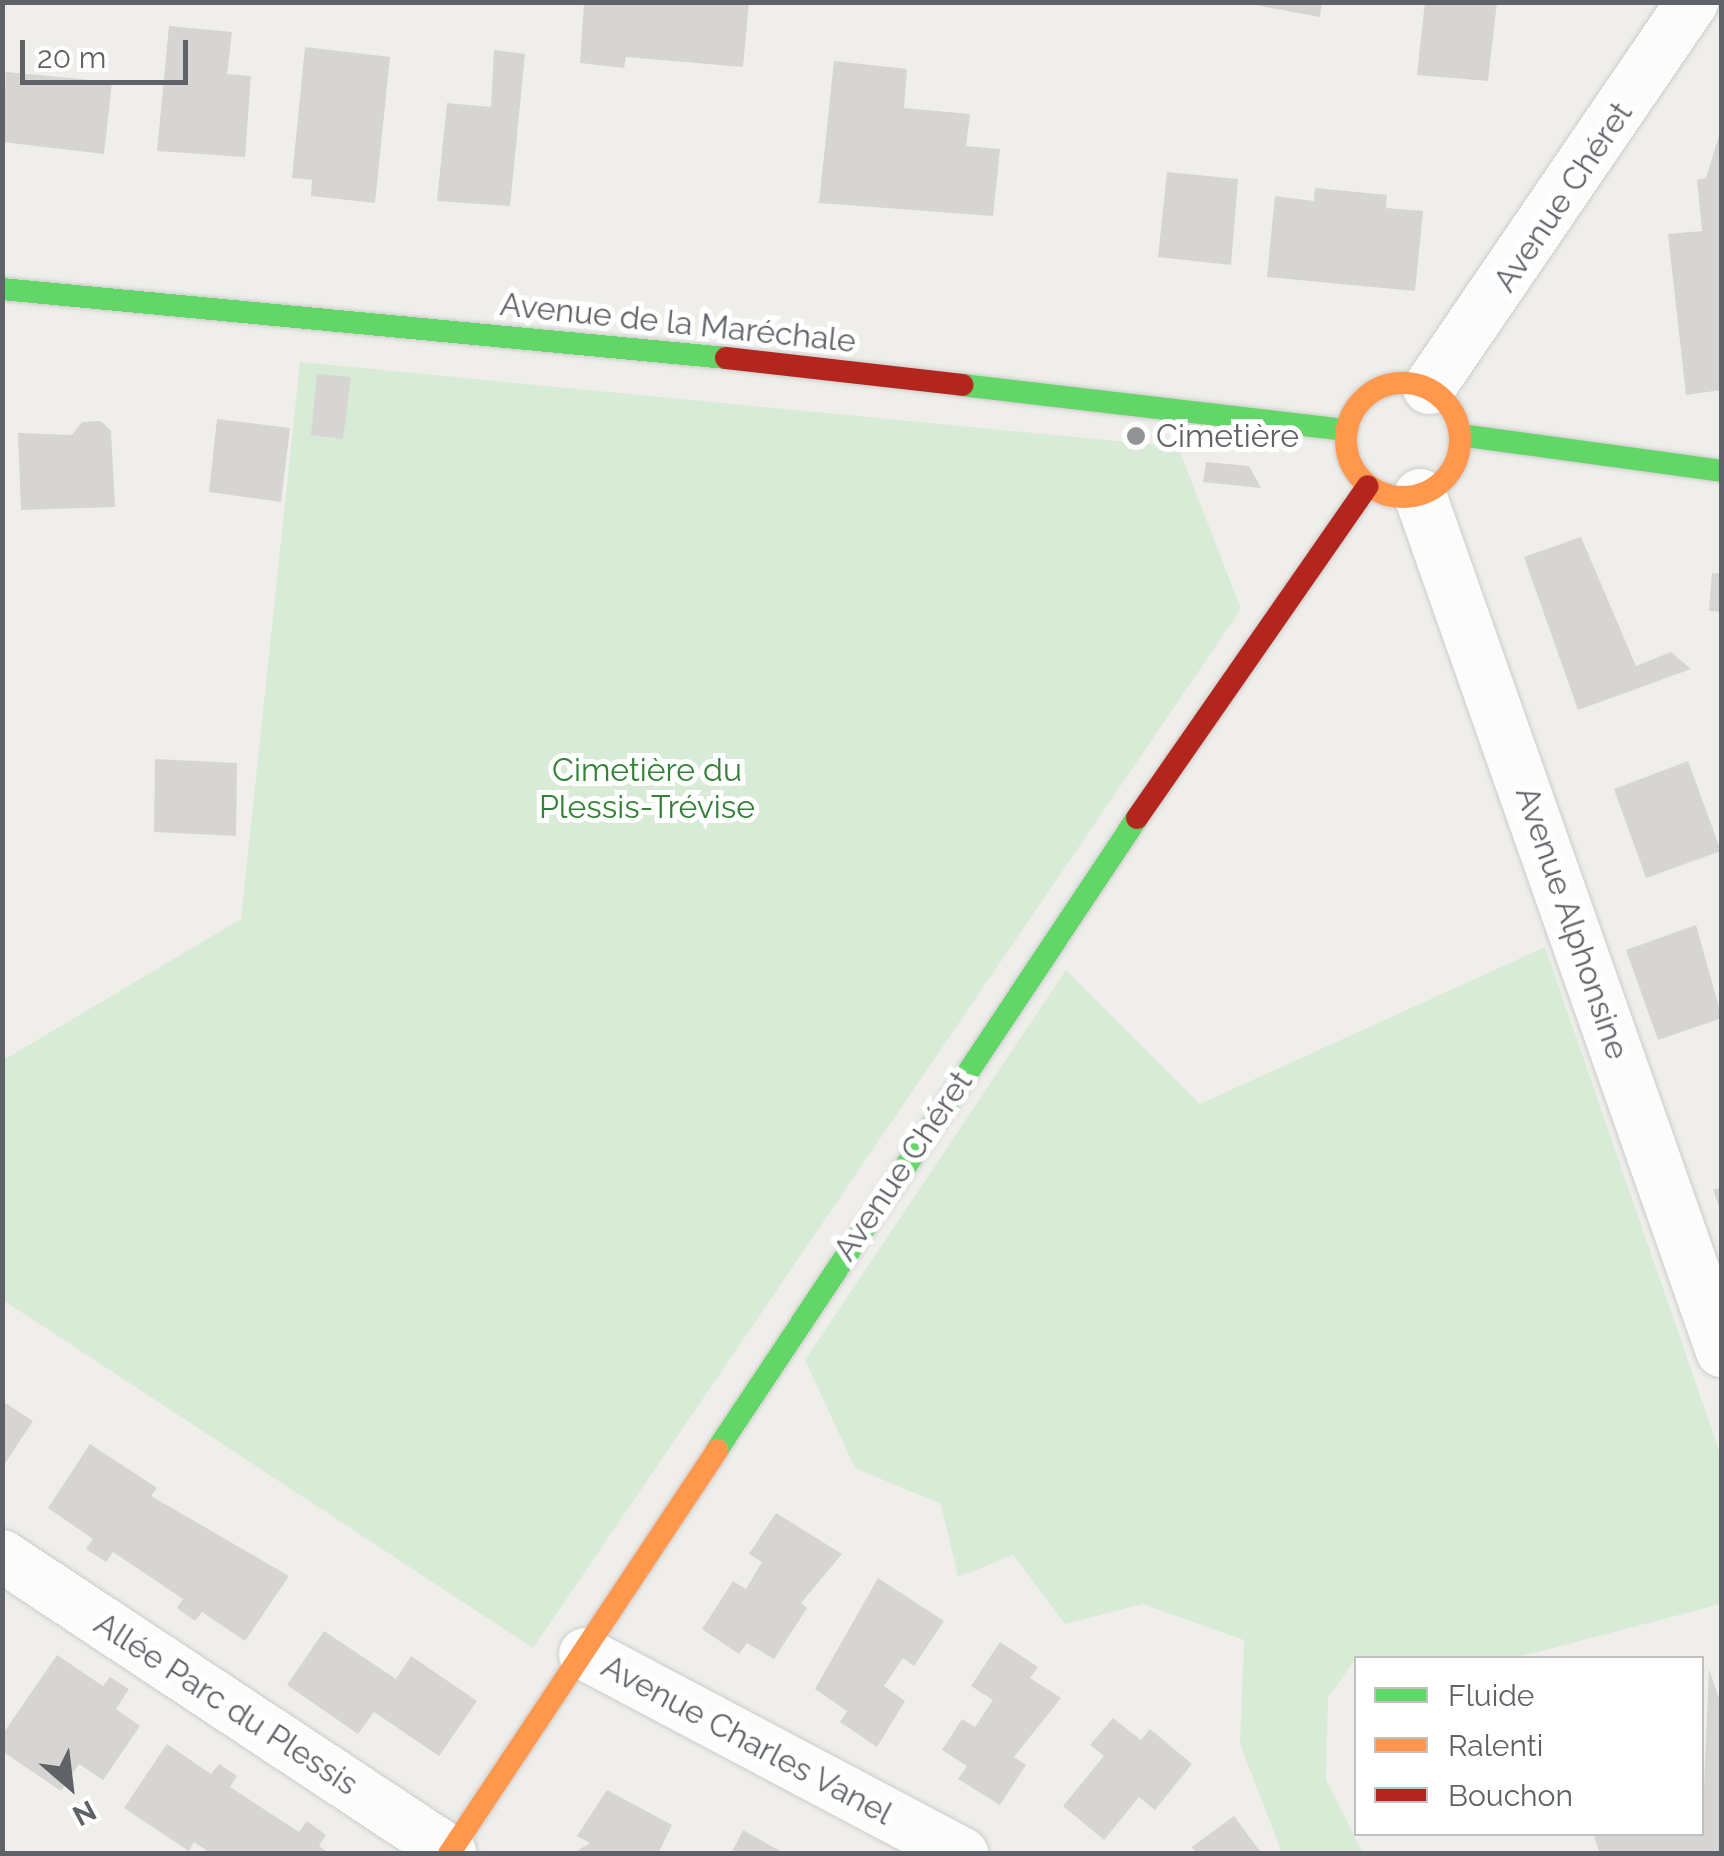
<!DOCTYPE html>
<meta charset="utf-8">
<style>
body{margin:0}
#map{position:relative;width:1724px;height:1856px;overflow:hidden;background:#efeeea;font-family:Raleway,sans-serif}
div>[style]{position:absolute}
.green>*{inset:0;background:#d8ebd6}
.building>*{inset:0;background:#d6d5d3}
.roads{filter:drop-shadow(0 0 2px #cbcccc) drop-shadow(0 0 2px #cbcccc)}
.street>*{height:52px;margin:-26px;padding:0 26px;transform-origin:26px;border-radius:26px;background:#fdfcfc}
.fast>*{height:22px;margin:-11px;padding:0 11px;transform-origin:11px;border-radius:11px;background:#63d668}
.slow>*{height:22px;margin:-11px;padding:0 11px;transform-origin:11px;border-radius:11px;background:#ff974d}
.slow>.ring{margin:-11px;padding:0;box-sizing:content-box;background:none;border:22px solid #ff974d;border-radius:50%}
.jam>*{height:22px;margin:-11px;padding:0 11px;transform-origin:11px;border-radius:11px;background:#b3261e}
.dots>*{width:28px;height:28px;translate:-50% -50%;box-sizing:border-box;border:5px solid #fff;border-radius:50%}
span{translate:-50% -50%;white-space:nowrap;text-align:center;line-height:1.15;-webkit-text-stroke:10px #fff;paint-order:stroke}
.street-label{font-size:32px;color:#5f6368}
.poi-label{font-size:32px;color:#5f6368}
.left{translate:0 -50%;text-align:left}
.park-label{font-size:32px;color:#348238}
.frame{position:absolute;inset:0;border:5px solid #5f6368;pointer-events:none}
.legend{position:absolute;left:1354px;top:1656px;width:350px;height:180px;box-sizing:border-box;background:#fff;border:2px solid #bfc1c3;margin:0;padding:12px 18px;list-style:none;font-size:30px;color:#5f6368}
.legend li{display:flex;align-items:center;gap:20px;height:50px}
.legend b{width:50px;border:2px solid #bfc1c3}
.north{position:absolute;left:20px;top:1736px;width:100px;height:100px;-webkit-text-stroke:8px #fff;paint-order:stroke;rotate:152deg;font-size:28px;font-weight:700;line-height:40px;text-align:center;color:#5f6368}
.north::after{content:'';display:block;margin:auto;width:35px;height:45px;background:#5f6368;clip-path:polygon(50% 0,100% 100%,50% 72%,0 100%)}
.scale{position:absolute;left:20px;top:40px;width:168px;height:45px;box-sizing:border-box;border:5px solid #5f6368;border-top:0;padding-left:12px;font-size:30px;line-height:35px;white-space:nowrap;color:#5f6368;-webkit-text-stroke:8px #fff;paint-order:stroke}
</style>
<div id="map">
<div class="green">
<i style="clip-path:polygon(300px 362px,1178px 447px,1241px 609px,533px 1648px,3px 1300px,2px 1061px,241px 919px)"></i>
<i style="clip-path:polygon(1545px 947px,1721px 1456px,1721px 1604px,1514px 1658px,1356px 1658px,1328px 1698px,1326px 1780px,1363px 1853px,1282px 1853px,1240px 1744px,1244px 1640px,1143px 1604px,1065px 1624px,1013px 1555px,958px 1577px,941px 1504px,855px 1468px,805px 1360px,1066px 970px,1200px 1104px)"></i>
</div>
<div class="building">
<i style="clip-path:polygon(584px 2px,749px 2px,743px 67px,626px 57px,624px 68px,580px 63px)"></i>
<i style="clip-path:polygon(1240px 2px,1322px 2px,1320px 17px)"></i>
<i style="clip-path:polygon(1425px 2px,1497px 2px,1488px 81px,1417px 75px)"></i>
<i style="clip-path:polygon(169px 26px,232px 32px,227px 74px,251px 76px,245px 157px,157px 151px)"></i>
<i style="clip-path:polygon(305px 47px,390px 57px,375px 203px,311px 196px,312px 180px,292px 178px)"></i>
<i style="clip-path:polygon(494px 50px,525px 54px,510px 206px,437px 201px,447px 103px,491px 107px)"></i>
<i style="clip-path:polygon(834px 61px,907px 69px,904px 108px,970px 114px,966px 146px,1000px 149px,993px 216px,819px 203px)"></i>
<i style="clip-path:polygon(6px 72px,112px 82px,104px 154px,2px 142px)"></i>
<i style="clip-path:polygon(1722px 126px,1722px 390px,1686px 395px,1668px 234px,1702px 231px,1697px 180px,1706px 178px)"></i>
<i style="clip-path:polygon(1167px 172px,1238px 179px,1231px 265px,1158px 257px)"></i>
<i style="clip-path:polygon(1315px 188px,1387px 195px,1386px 208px,1423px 211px,1415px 291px,1267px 277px,1275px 196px,1314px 201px)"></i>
<i style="clip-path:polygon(317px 374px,351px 377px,343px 439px,311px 435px)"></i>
<i style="clip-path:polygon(217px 419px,290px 428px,281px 502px,209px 492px)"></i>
<i style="clip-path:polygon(101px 421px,111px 431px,115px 507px,21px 510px,18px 433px,72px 435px,82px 422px)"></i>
<i style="clip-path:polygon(1206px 462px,1249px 466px,1261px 488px,1203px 482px)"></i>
<i style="clip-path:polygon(1581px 537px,1636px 666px,1671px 652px,1691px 669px,1578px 710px,1524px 557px)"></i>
<i style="clip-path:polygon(1712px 573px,1722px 574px,1722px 612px,1709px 611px)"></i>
<i style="clip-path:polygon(155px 759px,237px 763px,236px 836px,154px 832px)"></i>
<i style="clip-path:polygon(1688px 761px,1721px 851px,1646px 878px,1614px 789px)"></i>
<i style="clip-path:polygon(1696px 925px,1722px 1018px,1658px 1040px,1626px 950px)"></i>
<i style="clip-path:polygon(1722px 1187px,1722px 1211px,1721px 1212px,1713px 1190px)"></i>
<i style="clip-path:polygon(2px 1401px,33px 1421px,2px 1468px)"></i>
<i style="clip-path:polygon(90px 1444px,157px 1488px,151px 1496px,289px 1576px,245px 1641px,202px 1612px,195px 1621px,177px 1608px,183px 1599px,113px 1552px,106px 1562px,86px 1549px,93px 1539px,48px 1508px)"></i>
<i style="clip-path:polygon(776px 1513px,842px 1554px,801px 1603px,807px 1608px,774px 1659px,747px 1643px,739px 1654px,702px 1629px,733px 1581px,746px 1589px,762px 1562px,749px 1554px)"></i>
<i style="clip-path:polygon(878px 1578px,944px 1621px,914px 1666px,903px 1658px,884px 1686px,905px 1701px,877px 1747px,840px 1722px,847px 1711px,815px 1689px)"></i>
<i style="clip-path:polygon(324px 1631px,396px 1679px,411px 1656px,477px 1701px,439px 1756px,374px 1712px,358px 1734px,287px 1685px)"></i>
<i style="clip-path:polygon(1000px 1642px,1038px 1667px,1030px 1678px,1061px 1698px,1014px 1757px,1026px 1765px,1000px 1805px,958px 1779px,967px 1766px,942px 1750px,962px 1719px,975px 1727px,993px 1700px,971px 1686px)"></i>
<i style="clip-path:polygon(57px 1655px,103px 1686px,110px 1677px,129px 1689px,116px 1709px,140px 1726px,103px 1780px,79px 1764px,61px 1791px,2px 1751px,2px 1735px)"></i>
<i style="clip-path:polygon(1709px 1669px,1722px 1707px,1722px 1854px,1600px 1854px,1593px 1834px,1702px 1834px)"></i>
<i style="clip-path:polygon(1113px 1718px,1141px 1740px,1150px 1729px,1192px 1764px,1155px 1810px,1139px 1797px,1104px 1840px,1063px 1806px,1104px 1756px,1090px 1745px)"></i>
<i style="clip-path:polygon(167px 1744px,211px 1774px,219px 1764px,237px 1776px,230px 1787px,299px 1832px,307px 1821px,326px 1835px,319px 1846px,330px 1854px,212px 1854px,194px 1842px,189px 1851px,124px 1808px)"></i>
<i style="clip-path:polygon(607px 1790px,672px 1825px,658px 1854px,572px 1854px,590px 1843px,577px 1836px)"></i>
<i style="clip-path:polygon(1234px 1816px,1262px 1854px,1198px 1854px,1192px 1847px)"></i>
<i style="clip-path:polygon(743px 1830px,771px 1846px,786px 1854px,731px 1854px)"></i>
</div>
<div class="roads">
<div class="street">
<i style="left:1429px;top:388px;width:467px;rotate:-55.7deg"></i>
<i style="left:1420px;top:495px;width:908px;rotate:70.57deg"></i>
<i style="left:2px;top:1556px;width:537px;rotate:33.45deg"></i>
<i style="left:585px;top:1654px;width:427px;rotate:27.9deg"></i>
</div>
<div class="fast">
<i style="left:2px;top:289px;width:727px;rotate:5.44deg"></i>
<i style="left:962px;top:385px;width:387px;rotate:6.7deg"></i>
<i style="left:1460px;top:435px;width:264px;rotate:7.8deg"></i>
<i style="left:717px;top:1450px;width:759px;rotate:-56.39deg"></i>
</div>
<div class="slow">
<i class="ring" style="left:1346px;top:383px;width:92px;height:92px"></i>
<i style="left:449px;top:1854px;width:485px;rotate:-56.4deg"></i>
</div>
<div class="jam">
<i style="left:726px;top:358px;width:238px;rotate:6.5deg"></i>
<i style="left:1137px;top:818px;width:404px;rotate:-55.2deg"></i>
</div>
</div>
<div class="dots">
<i style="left:1136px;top:436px;background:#919496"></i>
</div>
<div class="street-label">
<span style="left:1563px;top:197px;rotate:-56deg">Avenue Chéret</span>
<span style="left:678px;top:323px;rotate:6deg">Avenue de la Maréchale</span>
<span style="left:1572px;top:923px;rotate:71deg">Avenue Alphonsine</span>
<span style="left:903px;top:1166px;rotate:-56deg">Avenue Chéret</span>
<span style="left:226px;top:1704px;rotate:33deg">Allée Parc du Plessis</span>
<span style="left:747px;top:1740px;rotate:28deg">Avenue Charles Vanel</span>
</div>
<div class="poi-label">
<span class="left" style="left:1156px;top:436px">Cimetière</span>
</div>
<div class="park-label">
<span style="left:647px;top:789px">Cimetière du<br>Plessis-Trévise</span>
</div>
<div class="frame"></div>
<ul class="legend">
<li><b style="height:12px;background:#63d668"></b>Fluide</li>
<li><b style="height:12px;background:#ff974d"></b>Ralenti</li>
<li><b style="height:12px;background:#b3261e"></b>Bouchon</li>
</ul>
<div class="north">N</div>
<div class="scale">20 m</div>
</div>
